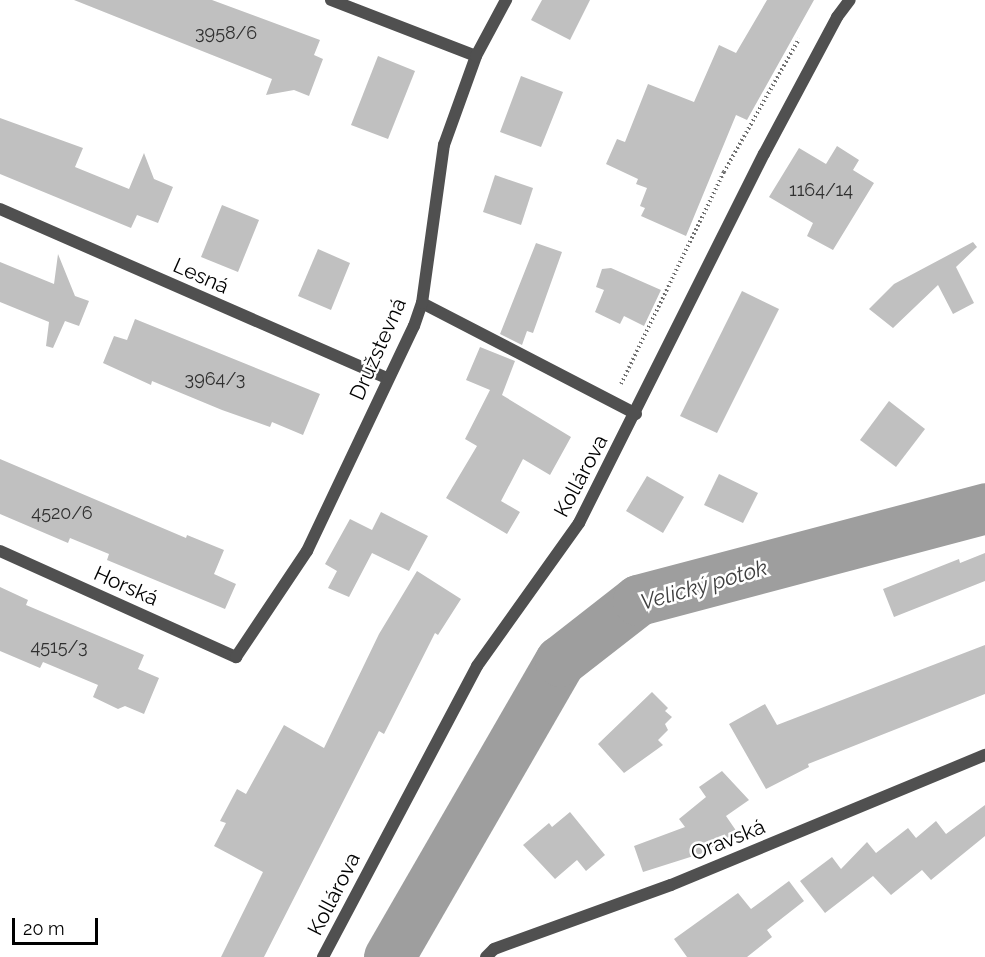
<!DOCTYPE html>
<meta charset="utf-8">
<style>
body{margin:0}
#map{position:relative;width:985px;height:957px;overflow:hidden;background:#fff;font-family:Raleway,sans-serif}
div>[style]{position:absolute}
.river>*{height:51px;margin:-25.5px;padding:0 25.5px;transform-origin:25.5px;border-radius:25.5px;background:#9e9e9e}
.building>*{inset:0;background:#c0c0c0}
.path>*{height:4px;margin-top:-2px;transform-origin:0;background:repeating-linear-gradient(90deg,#727272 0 1.5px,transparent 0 4.5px)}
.minor>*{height:12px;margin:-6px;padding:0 6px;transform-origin:6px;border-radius:6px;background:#505050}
span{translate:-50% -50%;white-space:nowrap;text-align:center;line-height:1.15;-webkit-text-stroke:5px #fff;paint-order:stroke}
.number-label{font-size:18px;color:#303030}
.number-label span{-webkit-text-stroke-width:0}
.street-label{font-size:21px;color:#000}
.water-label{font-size:22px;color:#3f3f3f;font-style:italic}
.scale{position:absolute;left:12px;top:918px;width:86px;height:27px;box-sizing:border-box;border:3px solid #000;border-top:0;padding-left:8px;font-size:18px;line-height:21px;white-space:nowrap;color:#000;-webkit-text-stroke:4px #fff;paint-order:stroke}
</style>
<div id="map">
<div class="river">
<i style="left:389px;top:957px;width:342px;rotate:-60deg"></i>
<i style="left:560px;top:661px;width:99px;rotate:-38deg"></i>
<i style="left:638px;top:600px;width:359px;rotate:-14.8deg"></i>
</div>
<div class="building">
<i style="clip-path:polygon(74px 0,212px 0,320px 40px,314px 55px,323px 59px,309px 96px,294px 90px,266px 95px,272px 79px)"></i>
<i style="clip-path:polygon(542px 0,590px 0,570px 40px,531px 20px)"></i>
<i style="clip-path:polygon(767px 0,814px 0,747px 120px,736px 115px,686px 236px,641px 216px,645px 208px,640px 206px,647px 188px,636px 184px,638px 179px,606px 164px,617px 139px,625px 142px,648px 84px,694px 102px,719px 45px,736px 53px)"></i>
<i style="clip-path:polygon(378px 56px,415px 71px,388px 139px,351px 125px)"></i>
<i style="clip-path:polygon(521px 76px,563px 92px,541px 147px,500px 132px)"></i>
<i style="clip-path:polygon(0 118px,83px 148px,75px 167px,129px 189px,144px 153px,154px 179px,173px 187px,158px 223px,137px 215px,131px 228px,0 174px)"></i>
<i style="clip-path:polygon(837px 146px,859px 160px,853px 170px,874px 183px,833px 250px,807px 236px,813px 223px,769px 197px,799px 148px,826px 164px)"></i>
<i style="clip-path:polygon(495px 175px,533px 188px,521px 225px,483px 212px)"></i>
<i style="clip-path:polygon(222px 205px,259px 220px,238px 272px,201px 257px)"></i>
<i style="clip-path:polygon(973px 242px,977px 247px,956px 267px,974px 303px,953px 314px,938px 285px,893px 328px,869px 309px,894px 284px)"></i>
<i style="clip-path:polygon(536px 243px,562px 252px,533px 333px,527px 331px,522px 345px,500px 334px)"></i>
<i style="clip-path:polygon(318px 249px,350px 263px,331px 310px,298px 296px)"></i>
<i style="clip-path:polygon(58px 254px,75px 296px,89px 301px,79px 326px,65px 321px,53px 348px,46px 346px,49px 322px,0 302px,0 262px,54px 284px)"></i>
<i style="clip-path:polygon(611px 268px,661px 290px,644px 326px,624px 316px,620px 324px,595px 312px,604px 290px,596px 287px,602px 269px)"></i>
<i style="clip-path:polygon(742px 291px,779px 309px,717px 433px,680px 416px)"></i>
<i style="clip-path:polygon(135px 319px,320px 394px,303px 435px,272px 422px,270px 427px,222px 410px,152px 381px,151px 385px,103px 363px,114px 336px,127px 340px)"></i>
<i style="clip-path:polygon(480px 347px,515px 361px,502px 395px,571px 437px,550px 475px,523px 459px,501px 501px,520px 512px,507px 534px,446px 498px,477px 446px,465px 439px,490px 390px,466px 380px)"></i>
<i style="clip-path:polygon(889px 401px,925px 429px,896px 467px,860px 440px)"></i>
<i style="clip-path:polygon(0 459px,186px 538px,187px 535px,224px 550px,214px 574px,236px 584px,225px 609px,107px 560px,109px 554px,70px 538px,68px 543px,0 514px)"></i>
<i style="clip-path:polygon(719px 474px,758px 493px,743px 523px,704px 505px)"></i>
<i style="clip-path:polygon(647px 476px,684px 497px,663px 533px,626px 511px)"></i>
<i style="clip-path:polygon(381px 512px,428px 536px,409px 571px,372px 553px,349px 597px,328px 588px,337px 571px,325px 564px,350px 519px,372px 530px)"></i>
<i style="clip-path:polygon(985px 553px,985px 581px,894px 617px,883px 589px,959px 559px,960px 563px)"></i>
<i style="clip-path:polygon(417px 571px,461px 599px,438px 635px,435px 633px,384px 734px,379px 731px,264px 957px,221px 957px,263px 872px,214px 846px,226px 823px,220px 821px,237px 789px,246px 794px,284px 725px,324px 748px,379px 634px)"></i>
<i style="clip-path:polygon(0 587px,28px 600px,26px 605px,144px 655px,138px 669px,159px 678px,144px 714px,125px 706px,118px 709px,93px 697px,98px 685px,43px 662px,40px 668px,0 651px)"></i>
<i style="clip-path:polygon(985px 645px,985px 694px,808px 764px,809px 767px,766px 789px,729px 724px,765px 704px,777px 725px)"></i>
<i style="clip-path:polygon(652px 692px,668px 708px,665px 711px,672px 717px,665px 724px,668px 730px,658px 740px,663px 745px,624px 773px,598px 744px)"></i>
<i style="clip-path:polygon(722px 771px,749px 800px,726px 816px,737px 832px,703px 853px,643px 872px,634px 846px,685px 827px,679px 819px,706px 797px,699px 787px)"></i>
<i style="clip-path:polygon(985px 805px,985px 836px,931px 880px,922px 870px,891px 895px,873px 876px,825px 913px,800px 881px,832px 857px,841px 869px,867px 842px,876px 853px,908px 828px,916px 838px,936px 821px,946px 834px)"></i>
<i style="clip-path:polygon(570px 812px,605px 855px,586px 871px,577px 860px,555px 879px,523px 845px,549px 823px,552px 827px)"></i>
<i style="clip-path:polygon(789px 881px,804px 901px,767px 930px,772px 937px,747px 957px,687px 957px,674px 939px,738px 893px,751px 909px)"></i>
</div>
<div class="path">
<i style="left:621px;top:384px;width:236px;rotate:-64.1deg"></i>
<i style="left:724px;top:172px;width:153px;rotate:-60.6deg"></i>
</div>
<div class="minor">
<i style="left:331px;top:0;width:155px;rotate:21.1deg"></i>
<i style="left:0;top:209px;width:422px;rotate:23.6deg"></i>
<i style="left:422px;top:303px;width:241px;rotate:27.4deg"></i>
<i style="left:0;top:551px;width:259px;rotate:24.2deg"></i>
<i style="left:236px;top:657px;width:128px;rotate:-56.2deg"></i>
<i style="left:307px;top:551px;width:249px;rotate:-64.6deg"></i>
<i style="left:414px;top:326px;width:24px;rotate:-71deg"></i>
<i style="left:422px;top:303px;width:160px;rotate:-82.1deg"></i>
<i style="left:444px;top:145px;width:95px;rotate:-70.2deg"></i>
<i style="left:476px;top:56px;width:64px;rotate:-61.8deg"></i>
<i style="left:323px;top:957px;width:329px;rotate:-62.1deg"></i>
<i style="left:477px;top:666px;width:176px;rotate:-54.5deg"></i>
<i style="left:579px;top:523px;width:413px;rotate:-63.4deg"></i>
<i style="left:764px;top:154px;width:155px;rotate:-61.9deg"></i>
<i style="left:837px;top:17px;width:21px;rotate:-53deg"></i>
<i style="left:486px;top:957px;width:11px;rotate:-45deg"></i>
<i style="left:494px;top:949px;width:188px;rotate:-19.9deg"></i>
<i style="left:671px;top:885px;width:340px;rotate:-22.5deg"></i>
</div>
<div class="number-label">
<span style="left:226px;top:33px">3958/6</span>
<span style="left:821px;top:190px">1164/14</span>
<span style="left:215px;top:379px">3964/3</span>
<span style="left:62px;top:513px">4520/6</span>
<span style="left:59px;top:647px">4515/3</span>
</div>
<div class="street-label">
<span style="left:201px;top:276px;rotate:24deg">Lesná</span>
<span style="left:378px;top:349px;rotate:-66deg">Družstevná</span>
<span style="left:581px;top:476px;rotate:-62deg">Kollárova</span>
<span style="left:126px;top:586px;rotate:24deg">Horská</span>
<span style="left:728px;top:840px;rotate:-22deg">Oravská</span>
<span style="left:334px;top:894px;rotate:-63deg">Kollárova</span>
</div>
<div class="water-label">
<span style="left:704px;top:585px;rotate:-16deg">Velický potok</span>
</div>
<div class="scale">20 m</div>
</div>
